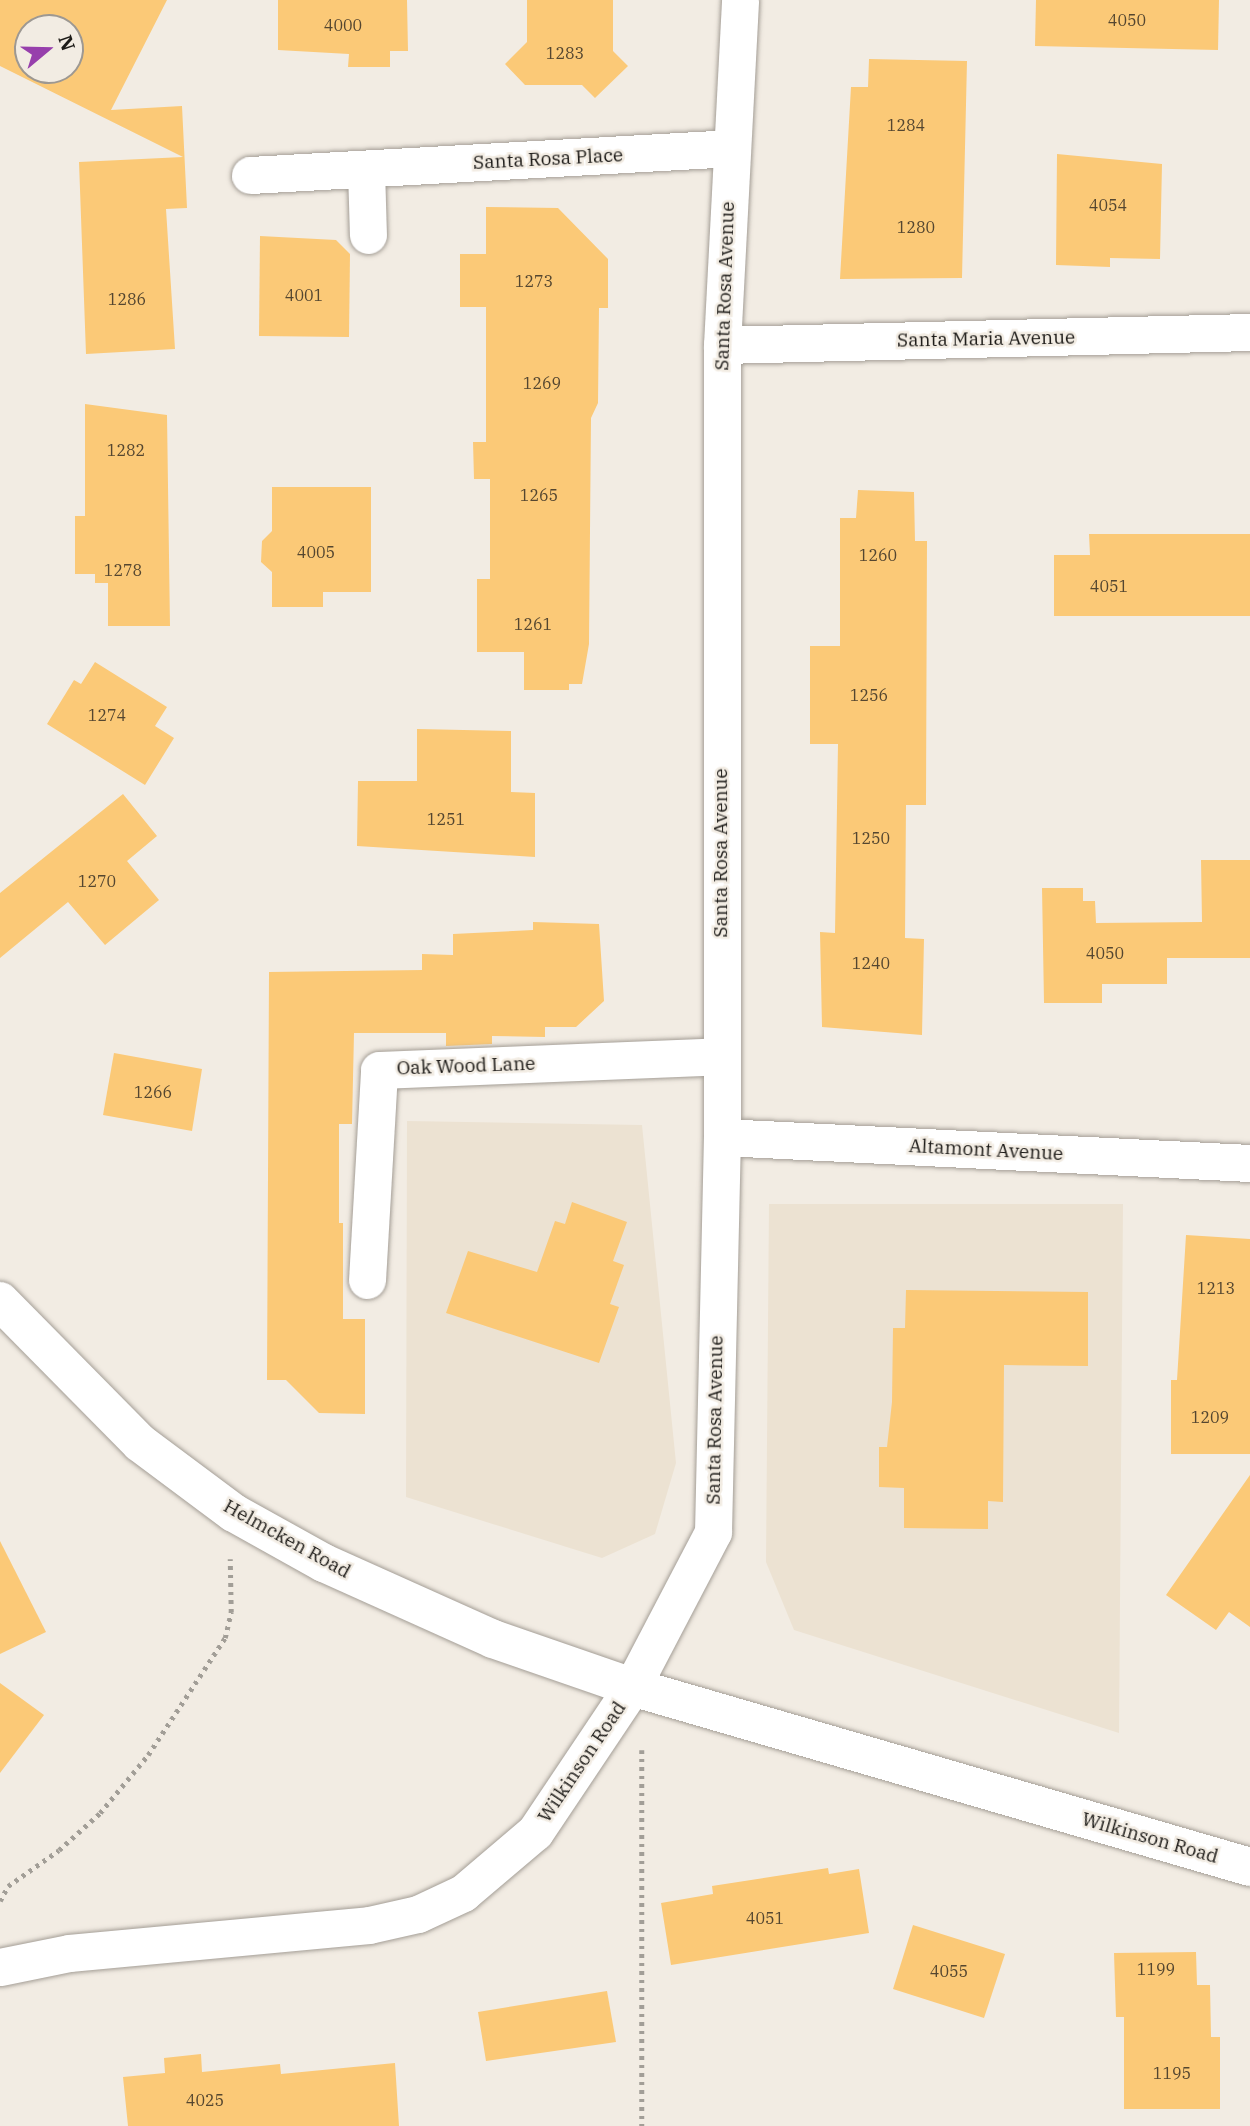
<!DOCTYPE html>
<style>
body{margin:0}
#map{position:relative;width:1250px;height:2126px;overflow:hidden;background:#f2ece3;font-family:"IBM Plex Serif",serif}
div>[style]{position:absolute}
.built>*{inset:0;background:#ece2d2}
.building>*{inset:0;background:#fbc977}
.path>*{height:4.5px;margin-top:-2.25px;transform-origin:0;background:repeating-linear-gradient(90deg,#a29e97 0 3.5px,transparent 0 8.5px)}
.roads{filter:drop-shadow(0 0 2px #a49e96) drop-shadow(0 0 2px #a49e96)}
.street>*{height:37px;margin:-18.5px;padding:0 18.5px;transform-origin:18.5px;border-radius:18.5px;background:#fff}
.secondary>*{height:38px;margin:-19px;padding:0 19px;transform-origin:19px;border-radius:19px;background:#fff}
span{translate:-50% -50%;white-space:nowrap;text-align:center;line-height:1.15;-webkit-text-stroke:5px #f2ece3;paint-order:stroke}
.number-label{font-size:16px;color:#544630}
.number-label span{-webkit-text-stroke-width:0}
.street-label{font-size:19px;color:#1d1b18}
.north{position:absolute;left:14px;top:14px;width:70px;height:70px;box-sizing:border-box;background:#f2ece3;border:2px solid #9d9892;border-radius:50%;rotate:71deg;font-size:19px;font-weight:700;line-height:28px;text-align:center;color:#1d1b18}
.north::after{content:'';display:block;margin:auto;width:24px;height:32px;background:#973fac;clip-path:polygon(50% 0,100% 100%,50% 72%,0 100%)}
</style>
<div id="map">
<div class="built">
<i style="clip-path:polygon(407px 1121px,642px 1125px,676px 1463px,655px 1534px,602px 1558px,406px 1497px)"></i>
<i style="clip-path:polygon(769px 1204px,1123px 1204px,1119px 1733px,794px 1630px,766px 1562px)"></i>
</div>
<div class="building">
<i style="clip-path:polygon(evenodd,0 0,167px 0,111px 110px,182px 106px,187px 208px,166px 209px,175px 349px,86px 354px,79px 162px,183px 157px,0 66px,0 0,28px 28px,70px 28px,70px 70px,28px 70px,28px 28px)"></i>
<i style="clip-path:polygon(278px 0,407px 0,408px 51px,390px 51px,390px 67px,348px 67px,349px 54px,278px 50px)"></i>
<i style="clip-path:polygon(527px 0,613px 0,613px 51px,628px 66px,595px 98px,582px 85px,525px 85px,505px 64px,527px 42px)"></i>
<i style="clip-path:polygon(1036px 0,1219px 0,1218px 50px,1035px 46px)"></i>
<i style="clip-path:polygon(869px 59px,967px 61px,962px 278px,840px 279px,851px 87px,868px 87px)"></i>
<i style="clip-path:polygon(1057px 154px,1162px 164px,1160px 259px,1110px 258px,1110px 267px,1056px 265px)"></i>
<i style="clip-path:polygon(486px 207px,558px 208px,608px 259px,608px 308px,599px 308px,598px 403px,591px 418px,589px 644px,582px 684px,569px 684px,569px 690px,524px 690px,524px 652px,477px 652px,477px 579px,490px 579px,490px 479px,474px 479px,473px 442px,486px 442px,486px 307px,460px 307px,460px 254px,486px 254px)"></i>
<i style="clip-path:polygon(260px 236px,336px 240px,350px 254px,349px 337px,259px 336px)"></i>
<i style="clip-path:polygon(85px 404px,167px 415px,170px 626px,108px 626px,108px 583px,95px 583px,95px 574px,75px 574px,75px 516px,85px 516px)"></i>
<i style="clip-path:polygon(272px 487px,371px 487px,371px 592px,323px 592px,323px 607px,272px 607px,272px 572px,261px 562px,262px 541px,272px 531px)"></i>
<i style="clip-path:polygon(858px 490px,914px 492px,915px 541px,927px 541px,926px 805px,906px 805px,905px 938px,924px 939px,922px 1035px,822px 1027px,820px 932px,835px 933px,838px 744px,810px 744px,810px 646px,840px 646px,840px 518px,856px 518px)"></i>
<i style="clip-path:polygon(1089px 534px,1250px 534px,1250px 616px,1054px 616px,1054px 555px,1090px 555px)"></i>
<i style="clip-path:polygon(95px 662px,167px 707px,155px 726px,174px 738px,145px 785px,47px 724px,74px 680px,81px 684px)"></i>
<i style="clip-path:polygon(417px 729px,511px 731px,511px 792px,535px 793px,535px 857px,357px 846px,358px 781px,417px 781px)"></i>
<i style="clip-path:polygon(123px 794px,157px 836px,127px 861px,159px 900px,105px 945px,68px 902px,0 958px,0 893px)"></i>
<i style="clip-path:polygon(1201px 860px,1250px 860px,1250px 958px,1167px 958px,1167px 984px,1102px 984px,1102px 1003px,1044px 1003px,1042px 888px,1083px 888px,1083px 901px,1095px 901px,1096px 923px,1202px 922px)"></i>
<i style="clip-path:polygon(533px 922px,599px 924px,604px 1001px,576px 1027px,545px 1027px,545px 1037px,492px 1036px,492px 1044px,446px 1046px,446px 1033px,354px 1033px,352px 1124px,339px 1124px,339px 1223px,343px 1223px,343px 1319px,365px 1319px,365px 1414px,319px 1413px,286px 1380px,267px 1380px,269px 972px,422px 970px,422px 954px,453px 955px,453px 934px,533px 930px)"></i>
<i style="clip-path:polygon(114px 1053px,202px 1069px,192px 1131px,103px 1115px)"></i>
<i style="clip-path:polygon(572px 1202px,627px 1222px,613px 1261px,624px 1265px,610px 1304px,619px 1307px,599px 1363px,446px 1313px,468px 1251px,537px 1272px,555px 1221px,565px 1224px)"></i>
<i style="clip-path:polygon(1186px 1235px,1250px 1239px,1250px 1454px,1171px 1454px,1171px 1380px,1177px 1380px)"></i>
<i style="clip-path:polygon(906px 1290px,1088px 1292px,1088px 1366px,1004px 1365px,1003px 1502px,988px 1501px,988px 1529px,904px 1528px,904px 1488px,879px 1487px,879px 1447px,887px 1447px,892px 1402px,893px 1328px,905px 1328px)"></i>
<i style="clip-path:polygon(1250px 1475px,1250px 1627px,1229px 1612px,1216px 1630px,1166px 1595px)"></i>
<i style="clip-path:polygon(0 1541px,46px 1632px,0 1654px)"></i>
<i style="clip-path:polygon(0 1683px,44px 1715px,0 1773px)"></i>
<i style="clip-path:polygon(828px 1868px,829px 1874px,859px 1869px,869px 1933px,671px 1965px,661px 1903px,713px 1894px,712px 1886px)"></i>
<i style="clip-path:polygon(913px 1925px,1005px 1954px,984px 2018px,893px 1989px)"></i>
<i style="clip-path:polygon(1196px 1952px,1197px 1985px,1210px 1985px,1211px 2037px,1220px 2037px,1220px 2109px,1124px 2109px,1124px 2017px,1116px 2017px,1114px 1953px)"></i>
<i style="clip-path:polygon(607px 1991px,616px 2042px,486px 2061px,478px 2012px)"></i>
<i style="clip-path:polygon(201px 2054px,202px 2072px,280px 2064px,281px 2074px,395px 2063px,399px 2126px,128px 2126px,123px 2077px,165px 2073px,164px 2058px)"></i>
</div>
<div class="path">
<i style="left:642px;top:1750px;width:376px;rotate:90deg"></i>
<i style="left:0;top:1901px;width:17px;rotate:-62deg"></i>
<i style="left:8px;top:1886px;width:62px;rotate:-35.2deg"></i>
<i style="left:59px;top:1850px;width:55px;rotate:-42.1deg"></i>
<i style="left:100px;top:1813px;width:75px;rotate:-50.4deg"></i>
<i style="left:148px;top:1755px;width:140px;rotate:-56.7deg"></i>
<i style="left:225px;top:1638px;width:27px;rotate:-77deg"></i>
<i style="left:231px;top:1612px;width:53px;rotate:-91.1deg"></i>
</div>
<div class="roads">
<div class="street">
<i style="left:366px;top:169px;width:66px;rotate:88.3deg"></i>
<i style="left:250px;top:175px;width:481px;rotate:-3.2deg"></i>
<i style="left:722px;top:345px;width:528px;rotate:-1.41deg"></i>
<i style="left:722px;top:1137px;width:529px;rotate:2.82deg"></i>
<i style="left:367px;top:1280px;width:210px;rotate:-86.7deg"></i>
<i style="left:379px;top:1070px;width:342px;rotate:-2.3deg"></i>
<i style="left:0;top:1967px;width:70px;rotate:-11.5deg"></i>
<i style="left:69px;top:1953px;width:301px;rotate:-5.3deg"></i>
<i style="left:369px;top:1925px;width:50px;rotate:-12.7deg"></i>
<i style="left:418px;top:1914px;width:50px;rotate:-25deg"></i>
<i style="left:463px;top:1893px;width:94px;rotate:-40.3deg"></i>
<i style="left:535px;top:1832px;width:174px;rotate:-56.2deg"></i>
<i style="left:632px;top:1687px;width:175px;rotate:-62.4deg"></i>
<i style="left:713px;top:1532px;width:395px;rotate:-88.7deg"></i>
<i style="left:722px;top:1137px;width:792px;rotate:-90deg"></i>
<i style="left:722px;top:345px;width:345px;rotate:-87deg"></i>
</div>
<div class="secondary">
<i style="left:0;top:1301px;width:199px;rotate:45.4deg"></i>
<i style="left:140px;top:1443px;width:117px;rotate:36.7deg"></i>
<i style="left:234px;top:1513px;width:103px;rotate:29.1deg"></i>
<i style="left:324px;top:1563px;width:185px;rotate:24.2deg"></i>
<i style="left:493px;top:1639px;width:147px;rotate:19.1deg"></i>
<i style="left:632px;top:1687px;width:644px;rotate:16.24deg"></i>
</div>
</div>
<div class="number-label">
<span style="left:1127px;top:20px">4050</span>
<span style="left:343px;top:25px">4000</span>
<span style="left:565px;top:53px">1283</span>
<span style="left:906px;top:125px">1284</span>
<span style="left:1108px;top:205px">4054</span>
<span style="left:916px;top:227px">1280</span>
<span style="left:534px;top:281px">1273</span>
<span style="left:304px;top:295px">4001</span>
<span style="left:127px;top:299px">1286</span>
<span style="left:542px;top:383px">1269</span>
<span style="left:126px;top:450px">1282</span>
<span style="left:539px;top:495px">1265</span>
<span style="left:316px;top:552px">4005</span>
<span style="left:878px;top:555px">1260</span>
<span style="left:123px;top:570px">1278</span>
<span style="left:1109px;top:586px">4051</span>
<span style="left:533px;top:624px">1261</span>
<span style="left:869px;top:695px">1256</span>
<span style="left:107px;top:715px">1274</span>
<span style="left:446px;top:819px">1251</span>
<span style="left:871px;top:838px">1250</span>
<span style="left:97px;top:881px">1270</span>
<span style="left:1105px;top:953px">4050</span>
<span style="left:871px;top:963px">1240</span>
<span style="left:153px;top:1092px">1266</span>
<span style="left:1216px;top:1288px">1213</span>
<span style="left:1210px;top:1417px">1209</span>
<span style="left:765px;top:1918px">4051</span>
<span style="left:1156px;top:1969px">1199</span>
<span style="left:949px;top:1971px">4055</span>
<span style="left:1172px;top:2073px">1195</span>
<span style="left:205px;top:2100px">4025</span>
</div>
<div class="street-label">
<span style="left:548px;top:159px;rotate:-3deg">Santa Rosa Place</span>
<span style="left:725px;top:286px;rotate:-88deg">Santa Rosa Avenue</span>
<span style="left:986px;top:339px;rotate:-1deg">Santa Maria Avenue</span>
<span style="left:721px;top:853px;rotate:-90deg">Santa Rosa Avenue</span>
<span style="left:466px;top:1066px;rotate:-2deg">Oak Wood Lane</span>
<span style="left:986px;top:1150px;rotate:3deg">Altamont Avenue</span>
<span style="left:715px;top:1420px;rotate:-89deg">Santa Rosa Avenue</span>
<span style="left:287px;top:1539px;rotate:29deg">Helmcken Road</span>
<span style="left:582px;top:1762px;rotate:-56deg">Wilkinson Road</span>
<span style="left:1150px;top:1838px;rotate:16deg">Wilkinson Road</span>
</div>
<div class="north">N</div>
</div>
